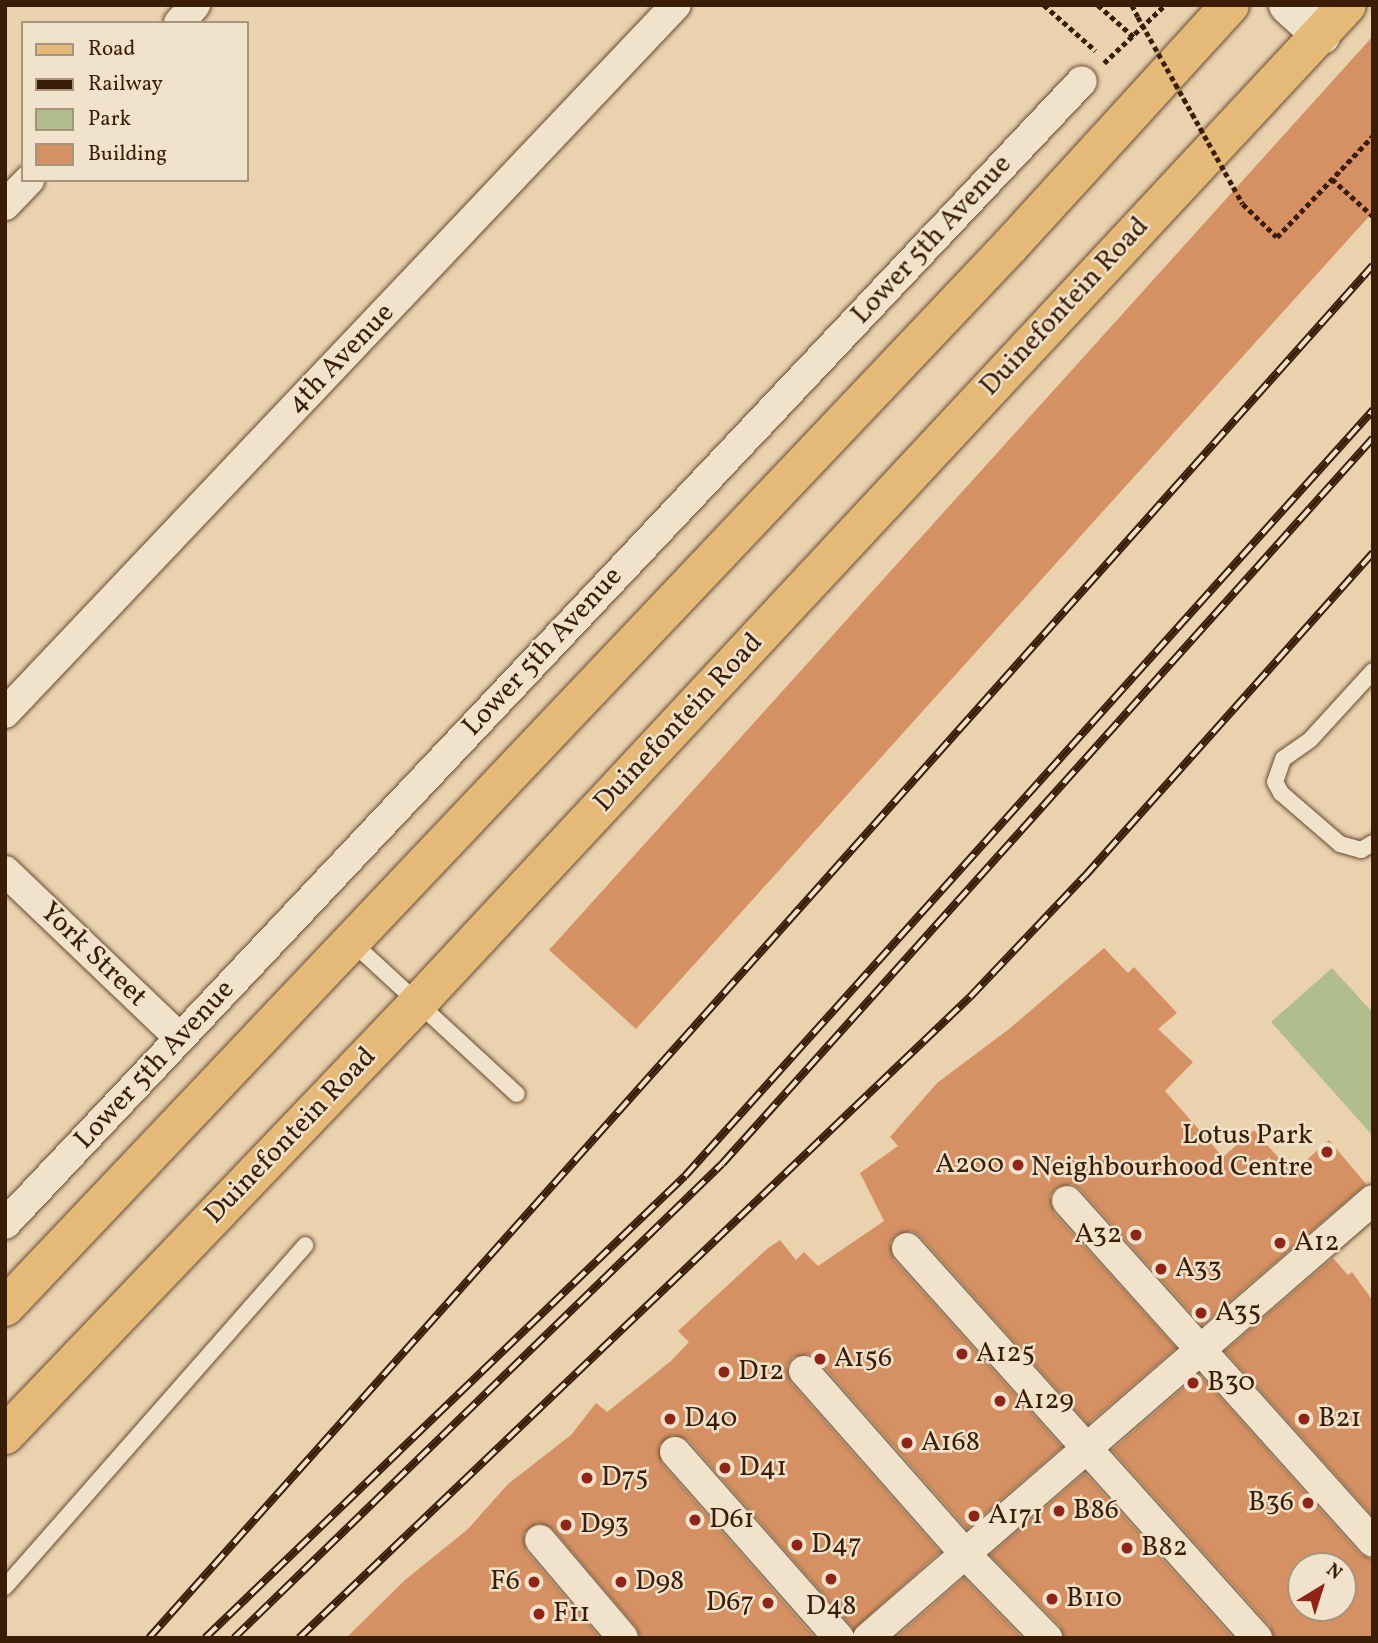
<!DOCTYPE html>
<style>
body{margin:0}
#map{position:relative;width:1378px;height:1643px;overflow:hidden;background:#ead2af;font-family:Vollkorn,serif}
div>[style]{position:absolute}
.green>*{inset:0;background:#b1bd8f}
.building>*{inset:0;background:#d59164}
.path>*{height:4.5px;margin-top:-2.25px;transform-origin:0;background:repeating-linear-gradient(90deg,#3b1c06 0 5px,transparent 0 8.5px)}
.roads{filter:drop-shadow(0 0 2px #674a30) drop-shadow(0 0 2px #674a30)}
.service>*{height:16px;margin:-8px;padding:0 8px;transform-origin:8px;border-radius:8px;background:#f1e2cb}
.minor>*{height:30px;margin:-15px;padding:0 15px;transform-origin:15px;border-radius:15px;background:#f1e2cb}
.tertiary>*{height:38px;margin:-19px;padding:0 19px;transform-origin:19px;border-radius:19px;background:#f1e2cb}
.primary>*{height:38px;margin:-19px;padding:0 19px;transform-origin:19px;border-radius:19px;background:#e5b978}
.rail>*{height:8px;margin-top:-4px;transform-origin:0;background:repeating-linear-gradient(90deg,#f1e2cb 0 16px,#3b1c06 0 32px);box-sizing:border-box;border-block:2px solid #3b1c06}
.path-bridge>*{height:4.5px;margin-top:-2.25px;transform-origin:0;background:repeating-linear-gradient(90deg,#3b1c06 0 5px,transparent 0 8.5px)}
.dots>*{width:19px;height:19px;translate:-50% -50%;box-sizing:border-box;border:4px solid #f1e2cb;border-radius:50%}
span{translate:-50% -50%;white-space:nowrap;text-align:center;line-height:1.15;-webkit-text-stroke:5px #f1e2cb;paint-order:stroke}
.street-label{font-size:28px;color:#3b1c06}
.poi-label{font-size:28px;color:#3b1c06}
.right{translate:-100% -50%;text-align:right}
.left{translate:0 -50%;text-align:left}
.frame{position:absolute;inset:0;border:7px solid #3b1c06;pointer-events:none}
.legend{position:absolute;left:21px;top:21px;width:228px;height:161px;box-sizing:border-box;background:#f1e2cb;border:2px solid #a8937c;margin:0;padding:9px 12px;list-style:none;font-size:21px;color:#3b1c06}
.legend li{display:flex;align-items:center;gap:14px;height:35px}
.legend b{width:35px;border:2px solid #a8937c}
.north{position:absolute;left:1287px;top:1552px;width:70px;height:70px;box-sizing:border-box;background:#f1e2cb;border:2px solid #a8937c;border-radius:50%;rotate:38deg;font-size:19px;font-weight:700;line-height:28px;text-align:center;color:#3b1c06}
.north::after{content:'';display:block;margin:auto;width:24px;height:32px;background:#8f2418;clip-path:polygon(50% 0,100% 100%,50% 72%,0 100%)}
</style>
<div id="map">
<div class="green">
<i style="clip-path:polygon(1332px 968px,1373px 1013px,1373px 1136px,1271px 1022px)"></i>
</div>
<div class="building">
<i style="clip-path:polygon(1373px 36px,1373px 212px,636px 1029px,549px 950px)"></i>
<i style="clip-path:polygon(1104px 948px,1128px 973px,1134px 967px,1177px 1013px,1158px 1029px,1193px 1062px,1165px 1091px,1223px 1157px,1254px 1130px,1292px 1173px,1329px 1140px,1366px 1184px,1202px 1325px,1080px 1189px,1072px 1184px,1056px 1188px,1050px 1196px,1054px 1213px,1176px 1348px,1088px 1424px,920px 1236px,912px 1231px,896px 1235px,890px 1243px,894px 1260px,1062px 1447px,967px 1529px,817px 1359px,809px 1354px,793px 1357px,787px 1366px,791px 1383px,940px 1552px,854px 1629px,688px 1440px,672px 1435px,659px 1446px,662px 1464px,815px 1638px,640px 1638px,636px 1627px,553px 1529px,538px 1523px,524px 1533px,526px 1551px,600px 1638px,346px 1638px,405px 1580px,468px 1529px,508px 1484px,571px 1435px,596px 1403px,607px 1412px,671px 1361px,689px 1342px,678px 1331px,767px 1249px,780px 1240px,796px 1260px,804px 1252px,818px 1266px,884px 1221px,860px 1173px,898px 1146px,890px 1137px,937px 1083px,1009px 1029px)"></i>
<i style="clip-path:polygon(1333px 1258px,1348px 1275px,1352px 1272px,1373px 1301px,1371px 1514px,1225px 1351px)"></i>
<i style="clip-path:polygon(evenodd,1199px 1374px,1360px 1554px,1373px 1560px,1373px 1638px,1274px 1638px,1270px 1626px,1112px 1450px,1199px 1374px,1301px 1566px,1343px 1566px,1343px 1608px,1301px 1608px,1301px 1566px)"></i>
<i style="clip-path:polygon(1085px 1473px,1233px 1638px,1064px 1638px,1060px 1626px,990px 1555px)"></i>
<i style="clip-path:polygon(964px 1578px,1022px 1638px,895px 1638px)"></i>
</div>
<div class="path">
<i style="left:1044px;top:5px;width:69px;rotate:41.5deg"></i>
<i style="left:1098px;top:5px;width:48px;rotate:41.6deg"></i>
<i style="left:1132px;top:5px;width:13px;rotate:63deg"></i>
<i style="left:1104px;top:63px;width:84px;rotate:-43.6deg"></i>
<i style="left:1332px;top:179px;width:55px;rotate:42.1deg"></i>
<i style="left:1243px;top:204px;width:47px;rotate:44.1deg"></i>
<i style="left:1277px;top:237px;width:139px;rotate:-46.5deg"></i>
</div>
<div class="roads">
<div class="service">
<i style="left:1373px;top:671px;width:93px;rotate:132.4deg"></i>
<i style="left:1310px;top:740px;width:33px;rotate:145deg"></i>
<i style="left:1283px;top:759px;width:24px;rotate:109deg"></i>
<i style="left:1275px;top:782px;width:13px;rotate:61deg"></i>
<i style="left:1281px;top:793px;width:78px;rotate:40.8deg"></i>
<i style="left:1340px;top:844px;width:22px;rotate:16deg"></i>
<i style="left:1361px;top:850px;width:14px;rotate:-30deg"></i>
<i style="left:352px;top:942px;width:224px;rotate:42.7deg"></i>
<i style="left:5px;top:1587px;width:455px;rotate:-48.7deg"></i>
</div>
<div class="minor">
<i style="left:179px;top:23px;width:24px;rotate:-48deg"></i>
<i style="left:5px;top:205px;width:35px;rotate:-46deg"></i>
<i style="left:5px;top:713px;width:975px;rotate:-46.54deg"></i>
<i style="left:5px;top:871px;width:242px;rotate:43.7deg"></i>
<i style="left:1067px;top:1201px;width:458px;rotate:48.1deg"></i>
<i style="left:5px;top:1224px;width:1570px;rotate:-46.7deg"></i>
<i style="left:907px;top:1248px;width:524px;rotate:48.09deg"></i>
<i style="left:804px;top:1371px;width:247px;rotate:48.6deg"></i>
<i style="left:967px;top:1556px;width:115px;rotate:45.7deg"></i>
<i style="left:675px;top:1452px;width:248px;rotate:48.6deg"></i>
<i style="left:540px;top:1540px;width:128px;rotate:49.7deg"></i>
<i style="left:868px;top:1638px;width:668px;rotate:-40.94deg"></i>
</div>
<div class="tertiary">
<i style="left:1288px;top:5px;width:45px;rotate:42.3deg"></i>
</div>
<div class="primary">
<i style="left:5px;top:1307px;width:1461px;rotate:-46.55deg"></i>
<i style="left:1010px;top:246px;width:326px;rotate:-47.6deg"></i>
<i style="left:5px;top:1435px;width:598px;rotate:-46.29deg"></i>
<i style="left:418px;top:1003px;width:1363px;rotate:-47.05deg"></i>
</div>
</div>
<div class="rail">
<i style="left:149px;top:1638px;width:1839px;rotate:-48.28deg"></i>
<i style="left:205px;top:1638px;width:666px;rotate:-43.91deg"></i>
<i style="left:685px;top:1176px;width:1030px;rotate:-48.07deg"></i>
<i style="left:234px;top:1638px;width:680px;rotate:-44.17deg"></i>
<i style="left:722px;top:1164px;width:975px;rotate:-48.12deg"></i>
<i style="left:299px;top:1638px;width:928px;rotate:-43.69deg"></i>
<i style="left:970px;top:997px;width:167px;rotate:-46.5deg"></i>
<i style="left:1085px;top:876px;width:433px;rotate:-48.3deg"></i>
</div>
<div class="path-bridge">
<i style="left:1138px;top:17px;width:214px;rotate:60.7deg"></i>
</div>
<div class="dots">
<i style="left:1327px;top:1152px;background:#8f2418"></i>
<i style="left:1018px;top:1165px;background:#8f2418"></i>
<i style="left:1136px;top:1235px;background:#8f2418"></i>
<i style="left:1280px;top:1243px;background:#8f2418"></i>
<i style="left:1161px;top:1269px;background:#8f2418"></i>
<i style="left:1201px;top:1313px;background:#8f2418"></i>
<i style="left:962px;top:1354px;background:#8f2418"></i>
<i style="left:820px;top:1359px;background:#8f2418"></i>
<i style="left:724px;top:1372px;background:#8f2418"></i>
<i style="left:1193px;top:1383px;background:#8f2418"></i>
<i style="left:1000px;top:1401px;background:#8f2418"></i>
<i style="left:670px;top:1419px;background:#8f2418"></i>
<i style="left:1304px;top:1419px;background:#8f2418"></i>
<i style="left:907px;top:1443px;background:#8f2418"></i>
<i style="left:725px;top:1468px;background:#8f2418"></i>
<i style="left:587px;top:1478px;background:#8f2418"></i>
<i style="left:1308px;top:1503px;background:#8f2418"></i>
<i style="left:1059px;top:1511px;background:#8f2418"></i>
<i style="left:974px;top:1516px;background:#8f2418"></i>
<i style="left:695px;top:1520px;background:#8f2418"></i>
<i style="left:566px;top:1525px;background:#8f2418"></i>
<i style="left:797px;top:1545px;background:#8f2418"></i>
<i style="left:1127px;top:1548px;background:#8f2418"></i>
<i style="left:831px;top:1579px;background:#8f2418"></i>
<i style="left:534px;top:1582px;background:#8f2418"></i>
<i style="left:621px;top:1582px;background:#8f2418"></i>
<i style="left:1052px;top:1599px;background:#8f2418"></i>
<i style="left:768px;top:1603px;background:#8f2418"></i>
<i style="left:539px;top:1614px;background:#8f2418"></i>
</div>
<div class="street-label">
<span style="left:932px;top:240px;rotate:-47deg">Lower 5th Avenue</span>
<span style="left:1065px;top:307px;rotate:-47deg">Duinefontein Road</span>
<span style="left:341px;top:359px;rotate:-46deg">4th Avenue</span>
<span style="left:543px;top:652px;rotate:-47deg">Lower 5th Avenue</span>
<span style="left:679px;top:723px;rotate:-47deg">Duinefontein Road</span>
<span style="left:93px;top:955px;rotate:44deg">York Street</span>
<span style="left:155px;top:1065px;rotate:-47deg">Lower 5th Avenue</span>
<span style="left:291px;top:1136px;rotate:-46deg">Duinefontein Road</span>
</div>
<div class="poi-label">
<span class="right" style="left:1313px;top:1152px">Lotus Park<br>Neighbourhood Centre</span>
<span class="right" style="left:1004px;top:1165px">A200</span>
<span class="right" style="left:1122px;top:1235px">A32</span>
<span class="left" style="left:1294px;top:1243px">A12</span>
<span class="left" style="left:1175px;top:1269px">A33</span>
<span class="left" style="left:1215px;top:1313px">A35</span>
<span class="left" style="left:976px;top:1354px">A125</span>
<span class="left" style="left:834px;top:1359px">A156</span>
<span class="left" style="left:738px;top:1372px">D12</span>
<span class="left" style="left:1207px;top:1383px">B30</span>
<span class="left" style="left:1014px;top:1401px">A129</span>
<span class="left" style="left:684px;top:1419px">D40</span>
<span class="left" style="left:1318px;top:1419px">B21</span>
<span class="left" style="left:921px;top:1443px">A168</span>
<span class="left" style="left:739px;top:1468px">D41</span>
<span class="left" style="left:601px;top:1478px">D75</span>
<span class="right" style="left:1294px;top:1503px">B36</span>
<span class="left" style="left:1073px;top:1511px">B86</span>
<span class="left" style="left:988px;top:1516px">A171</span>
<span class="left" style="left:709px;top:1520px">D61</span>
<span class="left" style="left:580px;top:1525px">D93</span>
<span class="left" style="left:811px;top:1545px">D47</span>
<span class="left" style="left:1141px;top:1548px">B82</span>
<span class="right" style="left:520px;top:1582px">F6</span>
<span class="left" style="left:635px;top:1582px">D98</span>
<span class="left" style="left:1066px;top:1599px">B110</span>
<span class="right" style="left:754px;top:1603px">D67</span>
<span style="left:831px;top:1607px">D48</span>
<span class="left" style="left:553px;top:1614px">F11</span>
</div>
<div class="frame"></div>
<ul class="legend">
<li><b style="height:9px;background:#e5b978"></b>Road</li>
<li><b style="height:9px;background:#3b1c06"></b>Railway</li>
<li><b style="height:19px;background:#b1bd8f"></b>Park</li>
<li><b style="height:19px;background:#d59164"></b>Building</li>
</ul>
<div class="north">N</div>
</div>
